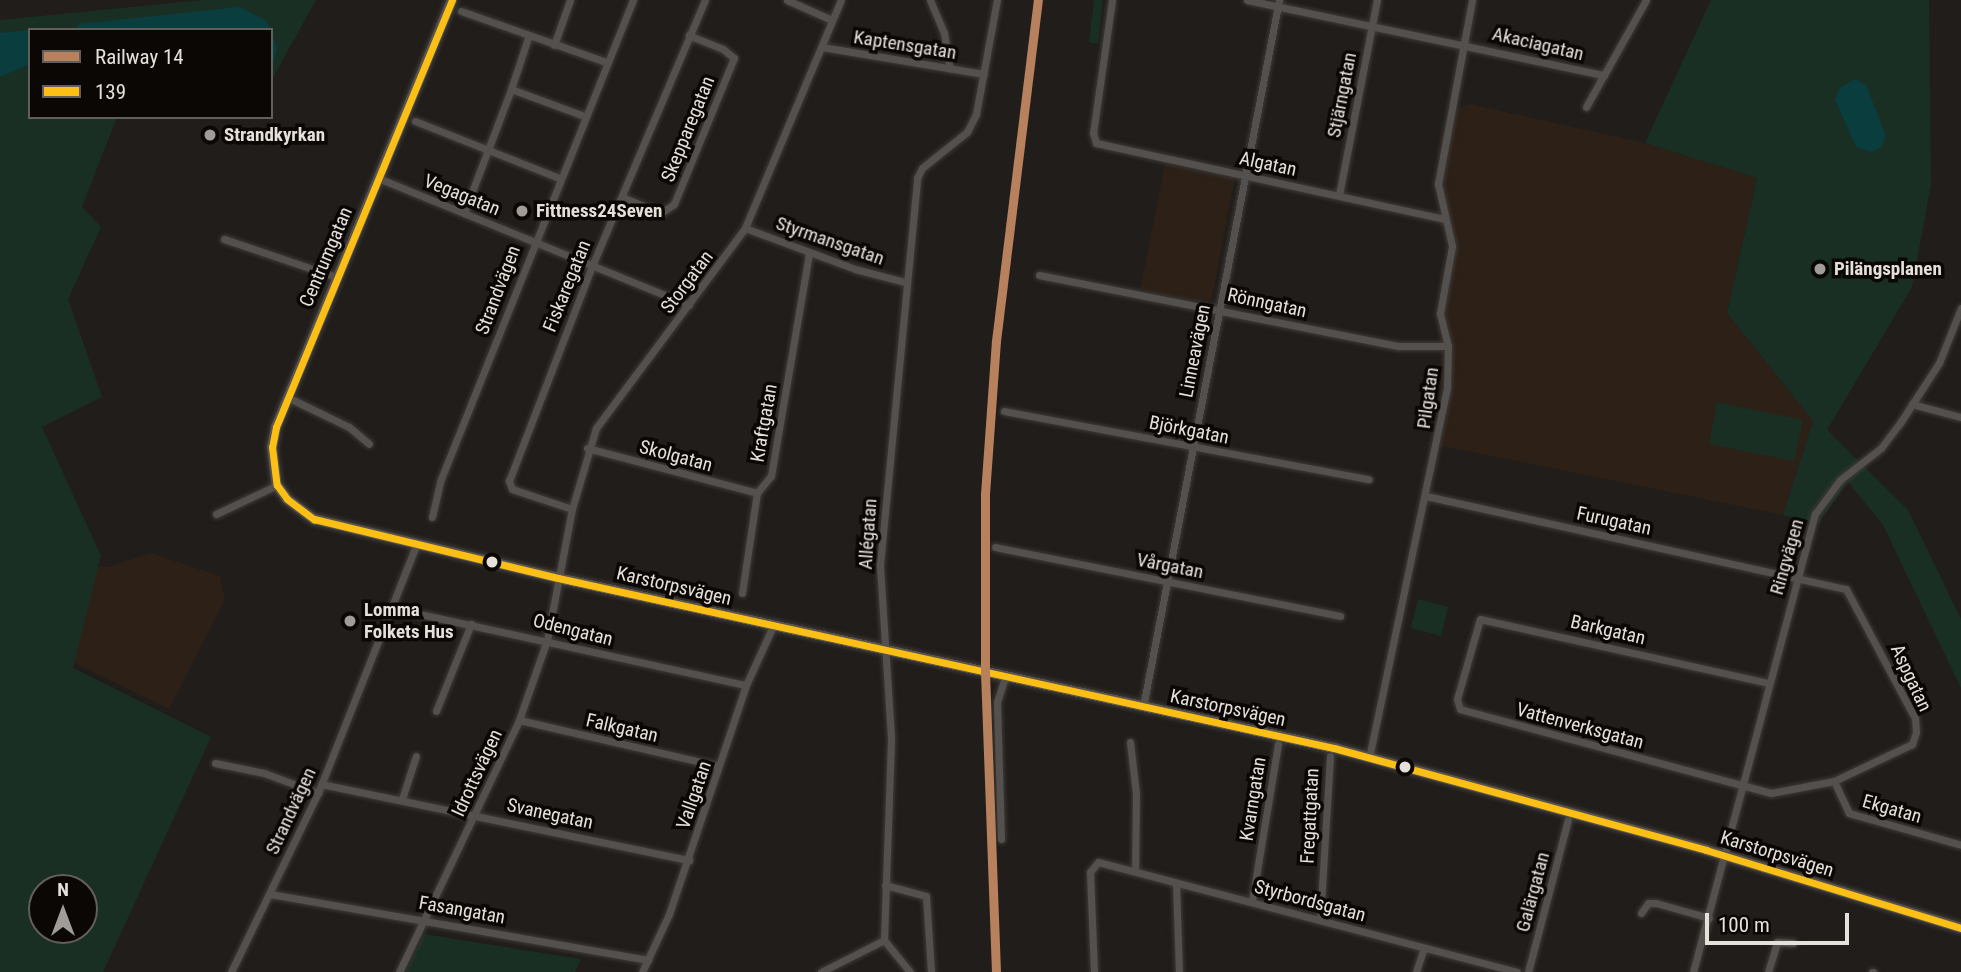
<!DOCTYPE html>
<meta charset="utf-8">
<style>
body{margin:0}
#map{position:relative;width:1961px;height:972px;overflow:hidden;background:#201d1a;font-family:"Roboto Condensed",sans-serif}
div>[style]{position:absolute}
.built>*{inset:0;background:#2c2017}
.green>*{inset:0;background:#1a2f24}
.water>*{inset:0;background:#093d3e}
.roads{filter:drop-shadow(0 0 2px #3e3a38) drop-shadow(0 0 2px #3e3a38)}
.street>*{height:7px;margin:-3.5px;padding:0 3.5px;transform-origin:3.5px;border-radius:3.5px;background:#53504d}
.secondary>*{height:10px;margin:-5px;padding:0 5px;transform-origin:5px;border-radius:5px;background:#58534c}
.bus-1>*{height:7px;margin:-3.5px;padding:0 3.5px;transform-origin:3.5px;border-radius:3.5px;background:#fbbf15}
.rail-1>*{height:9px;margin:-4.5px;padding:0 4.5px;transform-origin:4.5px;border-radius:4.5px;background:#b6815c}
.dots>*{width:19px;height:19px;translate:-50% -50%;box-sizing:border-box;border:4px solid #0b0705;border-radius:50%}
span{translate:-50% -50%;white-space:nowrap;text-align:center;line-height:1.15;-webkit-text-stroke:7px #0b0705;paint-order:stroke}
.street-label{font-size:19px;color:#e6e0db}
.poi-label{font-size:19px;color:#e6e0db;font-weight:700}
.left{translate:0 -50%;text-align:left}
.legend{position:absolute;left:28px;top:28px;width:245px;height:91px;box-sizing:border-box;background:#0b0705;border:2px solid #635e5b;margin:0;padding:9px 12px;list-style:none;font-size:21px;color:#e6e0db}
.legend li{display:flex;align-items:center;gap:14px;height:35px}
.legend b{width:35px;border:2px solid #635e5b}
.north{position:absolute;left:28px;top:874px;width:70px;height:70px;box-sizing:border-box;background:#0b0705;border:2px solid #635e5b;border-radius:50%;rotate:0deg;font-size:19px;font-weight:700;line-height:28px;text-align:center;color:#e6e0db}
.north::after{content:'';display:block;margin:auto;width:24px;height:32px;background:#a19c97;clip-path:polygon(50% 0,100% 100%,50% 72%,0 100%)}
.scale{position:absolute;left:1705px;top:913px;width:144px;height:32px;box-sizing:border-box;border:4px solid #e6e0db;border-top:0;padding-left:9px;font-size:21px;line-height:24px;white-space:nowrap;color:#e6e0db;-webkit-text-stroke:5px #0b0705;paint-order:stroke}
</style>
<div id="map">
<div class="built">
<i style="clip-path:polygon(1470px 104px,1645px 143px,1757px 178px,1727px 313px,1813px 421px,1783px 515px,1437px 445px,1449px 367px,1440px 313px,1452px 246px,1438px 192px,1449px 112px)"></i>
<i style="clip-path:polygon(1165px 164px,1235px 178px,1212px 299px,1206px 303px,1140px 290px)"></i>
<i style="clip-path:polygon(151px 553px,220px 576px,225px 600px,169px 709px,64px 658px,90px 566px,108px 567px)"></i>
</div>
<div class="green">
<i style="clip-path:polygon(evenodd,203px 0,316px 0,271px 81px,271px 30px,30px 30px,30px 117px,117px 117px,82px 207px,101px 227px,68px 299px,102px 397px,42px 427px,101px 556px,73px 668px,211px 737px,103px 972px,0 972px,0 20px,203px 0,42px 888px,84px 888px,84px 930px,42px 930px,42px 888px)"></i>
<i style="clip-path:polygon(1094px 0,1103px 0,1098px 44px,1089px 42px)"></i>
<i style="clip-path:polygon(1711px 0,1929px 0,1931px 184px,1912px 287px,1827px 430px,1908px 510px,1961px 619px,1961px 688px,1883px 525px,1848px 482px,1818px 524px,1783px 515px,1813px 421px,1727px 313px,1757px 178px,1645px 143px)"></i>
<i style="clip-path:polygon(1717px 402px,1803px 420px,1794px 461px,1709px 444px)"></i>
<i style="clip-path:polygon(1418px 599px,1448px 607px,1441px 636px,1411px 628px)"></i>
<i style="clip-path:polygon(424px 934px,581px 959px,575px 972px,406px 972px)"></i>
</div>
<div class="water">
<i style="clip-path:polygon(239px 7px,265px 20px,271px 29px,277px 49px,271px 73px,271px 30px,75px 30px,79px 24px)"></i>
<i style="clip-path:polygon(30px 30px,30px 64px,0 77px,0 33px)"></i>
<i style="clip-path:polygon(1855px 79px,1866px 85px,1886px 136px,1881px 147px,1872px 152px,1856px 147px,1835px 99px,1840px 88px)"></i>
</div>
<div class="roads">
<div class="street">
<i style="left:787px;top:0;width:49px;rotate:24deg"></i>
<i style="left:930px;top:0;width:36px;rotate:67deg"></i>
<i style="left:944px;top:33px;width:36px;rotate:81deg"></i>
<i style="left:1112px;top:0;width:134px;rotate:98.1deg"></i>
<i style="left:1093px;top:133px;width:10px;rotate:73deg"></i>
<i style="left:1096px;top:143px;width:356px;rotate:12.3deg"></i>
<i style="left:1247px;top:0;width:365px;rotate:11.9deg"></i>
<i style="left:1604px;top:75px;width:86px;rotate:-60.8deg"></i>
<i style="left:461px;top:11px;width:154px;rotate:19.4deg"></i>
<i style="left:529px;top:35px;width:57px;rotate:108.4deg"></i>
<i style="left:511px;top:89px;width:78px;rotate:20.3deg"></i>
<i style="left:554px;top:45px;width:48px;rotate:-70.4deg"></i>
<i style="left:822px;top:47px;width:164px;rotate:9.5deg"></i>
<i style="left:1586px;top:107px;width:37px;rotate:-61deg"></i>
<i style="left:415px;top:121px;width:155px;rotate:21.6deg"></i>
<i style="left:378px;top:178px;width:336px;rotate:22.2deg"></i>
<i style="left:1339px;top:195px;width:199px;rotate:-79deg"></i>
<i style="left:622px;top:197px;width:42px;rotate:22.3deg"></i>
<i style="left:661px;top:213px;width:16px;rotate:-35deg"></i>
<i style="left:674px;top:204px;width:158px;rotate:-67.7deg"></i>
<i style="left:734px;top:58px;width:14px;rotate:-141deg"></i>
<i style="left:723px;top:49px;width:37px;rotate:-158deg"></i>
<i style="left:464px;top:213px;width:133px;rotate:-69.2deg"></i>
<i style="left:745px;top:228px;width:117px;rotate:20.4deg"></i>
<i style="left:855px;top:269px;width:52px;rotate:14.6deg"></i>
<i style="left:224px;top:239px;width:118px;rotate:18.7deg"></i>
<i style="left:1039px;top:275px;width:367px;rotate:11.2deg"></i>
<i style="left:1399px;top:346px;width:49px"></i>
<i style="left:287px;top:397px;width:69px;rotate:25.8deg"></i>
<i style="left:349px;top:427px;width:26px;rotate:40deg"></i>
<i style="left:1912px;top:404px;width:51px;rotate:14.9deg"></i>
<i style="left:1004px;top:411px;width:371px;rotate:10.6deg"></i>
<i style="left:587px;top:448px;width:176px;rotate:14.8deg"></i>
<i style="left:1426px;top:496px;width:430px;rotate:12.5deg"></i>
<i style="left:1846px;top:589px;width:146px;rotate:61.9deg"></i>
<i style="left:1915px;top:718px;width:14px;rotate:86deg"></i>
<i style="left:1916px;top:732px;width:13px;rotate:108deg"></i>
<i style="left:1912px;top:744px;width:86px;rotate:154.6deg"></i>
<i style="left:1834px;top:781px;width:64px;rotate:169.2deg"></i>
<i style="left:1771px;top:793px;width:322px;rotate:-164.9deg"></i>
<i style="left:1460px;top:709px;width:10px;rotate:-107deg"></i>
<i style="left:1457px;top:699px;width:83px;rotate:-74deg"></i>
<i style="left:1480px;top:619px;width:296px;rotate:12.5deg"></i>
<i style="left:572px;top:509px;width:63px;rotate:-161.6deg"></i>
<i style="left:512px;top:489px;width:9px;rotate:-111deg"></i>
<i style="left:509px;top:481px;width:230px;rotate:-68.9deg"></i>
<i style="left:592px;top:266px;width:289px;rotate:-67deg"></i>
<i style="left:216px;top:514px;width:68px;rotate:-25.4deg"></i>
<i style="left:432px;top:517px;width:39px;rotate:-77deg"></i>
<i style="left:441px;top:479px;width:516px;rotate:-68.16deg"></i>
<i style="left:995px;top:547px;width:352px;rotate:11.3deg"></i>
<i style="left:742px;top:593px;width:101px;rotate:-81.5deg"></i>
<i style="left:757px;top:493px;width:22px;rotate:-51deg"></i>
<i style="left:771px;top:476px;width:226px;rotate:-80.3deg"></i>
<i style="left:392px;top:608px;width:362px;rotate:12.3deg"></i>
<i style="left:1143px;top:707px;width:720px;rotate:-79.11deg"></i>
<i style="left:436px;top:711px;width:94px;rotate:-68.1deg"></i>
<i style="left:519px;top:720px;width:204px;rotate:13deg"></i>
<i style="left:1130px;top:742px;width:52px;rotate:83.4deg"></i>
<i style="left:1136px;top:794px;width:77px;rotate:90.7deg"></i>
<i style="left:1369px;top:758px;width:379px;rotate:-78.1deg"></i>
<i style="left:1447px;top:387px;width:41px;rotate:-88.6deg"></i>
<i style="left:1448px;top:346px;width:34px;rotate:-104deg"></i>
<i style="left:1440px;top:313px;width:68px;rotate:-79.8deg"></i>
<i style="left:1452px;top:246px;width:64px;rotate:-102.7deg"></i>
<i style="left:1438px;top:184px;width:187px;rotate:-79.5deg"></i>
<i style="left:215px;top:763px;width:50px;rotate:11.5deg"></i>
<i style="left:264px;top:773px;width:58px;rotate:20.3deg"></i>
<i style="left:1834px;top:781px;width:35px;rotate:65deg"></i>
<i style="left:1849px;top:813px;width:116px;rotate:15.9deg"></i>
<i style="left:321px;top:784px;width:376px;rotate:11.7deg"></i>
<i style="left:402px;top:799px;width:45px;rotate:-72deg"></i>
<i style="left:1001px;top:839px;width:137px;rotate:-91.7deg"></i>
<i style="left:997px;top:702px;width:26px;rotate:-72deg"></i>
<i style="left:1176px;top:883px;width:89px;rotate:88.1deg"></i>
<i style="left:885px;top:885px;width:42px;rotate:15deg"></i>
<i style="left:926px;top:896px;width:76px;rotate:86.2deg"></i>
<i style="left:270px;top:894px;width:384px;rotate:9.9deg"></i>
<i style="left:1252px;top:901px;width:159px;rotate:-80.6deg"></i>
<i style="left:1641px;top:913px;width:12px;rotate:-55deg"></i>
<i style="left:1648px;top:903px;width:8px"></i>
<i style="left:1656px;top:903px;width:55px;rotate:15.8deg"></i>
<i style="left:1320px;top:920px;width:164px;rotate:-86.5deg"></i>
<i style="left:231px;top:972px;width:199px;rotate:-64.1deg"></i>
<i style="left:318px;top:793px;width:269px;rotate:-68.4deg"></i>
<i style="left:399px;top:972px;width:279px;rotate:-64.5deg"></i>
<i style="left:519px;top:720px;width:85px;rotate:-70.7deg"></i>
<i style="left:547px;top:640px;width:133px;rotate:-79.2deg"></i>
<i style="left:572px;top:509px;width:84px;rotate:-73.5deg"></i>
<i style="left:596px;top:428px;width:249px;rotate:-53.3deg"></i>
<i style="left:745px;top:228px;width:247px;rotate:-67.2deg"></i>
<i style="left:642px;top:972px;width:64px;rotate:-65deg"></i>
<i style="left:669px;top:914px;width:242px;rotate:-71.4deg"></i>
<i style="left:746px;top:685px;width:65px;rotate:-65.4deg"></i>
<i style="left:821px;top:972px;width:71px;rotate:-26.9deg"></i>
<i style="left:910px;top:972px;width:41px;rotate:-129.1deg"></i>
<i style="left:884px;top:940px;width:203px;rotate:-88deg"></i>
<i style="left:891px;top:737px;width:172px;rotate:-93.7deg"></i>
<i style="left:880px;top:565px;width:389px;rotate:-84.5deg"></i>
<i style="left:917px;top:178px;width:11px;rotate:-63deg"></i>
<i style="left:922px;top:168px;width:58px;rotate:-38.7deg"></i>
<i style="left:967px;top:132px;width:20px;rotate:-63deg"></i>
<i style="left:976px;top:114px;width:116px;rotate:-79.6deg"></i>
<i style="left:1094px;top:972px;width:100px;rotate:-92.3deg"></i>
<i style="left:1090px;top:872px;width:13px;rotate:-51deg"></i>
<i style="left:1098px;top:862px;width:433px;rotate:14.7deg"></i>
<i style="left:1416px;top:972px;width:25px;rotate:-72deg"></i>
<i style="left:1528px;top:972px;width:157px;rotate:-75.3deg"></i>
<i style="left:1693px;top:972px;width:474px;rotate:-75.1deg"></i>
<i style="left:1815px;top:514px;width:42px;rotate:-53.7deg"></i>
<i style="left:1840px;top:480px;width:52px;rotate:-38deg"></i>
<i style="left:1881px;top:448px;width:31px;rotate:-53deg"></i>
<i style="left:1900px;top:423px;width:72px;rotate:-57deg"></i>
<i style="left:1939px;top:363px;width:59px;rotate:-68.2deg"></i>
<i style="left:1768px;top:972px;width:31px;rotate:-73deg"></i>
<i style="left:1777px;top:942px;width:16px;rotate:4deg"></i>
<i style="left:1872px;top:972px;width:1px"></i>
</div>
<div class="secondary">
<i style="left:452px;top:0;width:462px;rotate:112.4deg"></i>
<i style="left:276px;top:427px;width:20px;rotate:101deg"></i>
<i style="left:272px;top:447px;width:38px;rotate:83deg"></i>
<i style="left:277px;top:485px;width:17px;rotate:54deg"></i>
<i style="left:287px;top:499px;width:34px;rotate:37deg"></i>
<i style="left:314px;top:519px;width:251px;rotate:13.6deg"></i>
<i style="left:558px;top:578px;width:794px;rotate:12.36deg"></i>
<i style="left:1334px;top:748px;width:386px;rotate:15.3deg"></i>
<i style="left:1706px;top:850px;width:267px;rotate:17deg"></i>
</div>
</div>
<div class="bus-1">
<i style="left:452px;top:0;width:462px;rotate:112.4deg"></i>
<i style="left:276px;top:427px;width:20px;rotate:101deg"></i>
<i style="left:272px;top:447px;width:38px;rotate:83deg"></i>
<i style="left:277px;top:485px;width:17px;rotate:54deg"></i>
<i style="left:287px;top:499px;width:34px;rotate:37deg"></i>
<i style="left:314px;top:519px;width:251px;rotate:13.6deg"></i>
<i style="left:558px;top:578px;width:794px;rotate:12.36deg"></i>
<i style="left:1334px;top:748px;width:386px;rotate:15.3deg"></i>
<i style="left:1706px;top:850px;width:267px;rotate:17deg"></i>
</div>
<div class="rail-1">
<i style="left:996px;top:972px;width:299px;rotate:-92.1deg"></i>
<i style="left:985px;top:673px;width:179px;rotate:-90deg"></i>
<i style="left:985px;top:494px;width:153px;rotate:-85.9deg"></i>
<i style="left:996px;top:341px;width:344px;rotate:-83deg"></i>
</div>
<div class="dots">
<i style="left:210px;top:135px;background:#a19c97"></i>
<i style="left:522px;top:211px;background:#a19c97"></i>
<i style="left:1820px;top:269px;background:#a19c97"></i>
<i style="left:492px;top:562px;background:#e6e0db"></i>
<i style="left:350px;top:621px;background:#a19c97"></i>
<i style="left:1405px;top:767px;background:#e6e0db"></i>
</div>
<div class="street-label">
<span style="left:1538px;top:44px;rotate:13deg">Akaciagatan</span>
<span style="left:905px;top:45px;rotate:9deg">Kaptensgatan</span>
<span style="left:1342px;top:95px;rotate:-79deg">Stjärngatan</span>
<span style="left:688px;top:129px;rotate:-68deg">Skepparegatan</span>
<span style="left:1268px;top:164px;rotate:12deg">Algatan</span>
<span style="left:462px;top:195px;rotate:22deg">Vegagatan</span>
<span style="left:830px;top:241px;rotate:19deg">Styrmansgatan</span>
<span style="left:326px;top:257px;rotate:-67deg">Centrumgatan</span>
<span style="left:687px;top:282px;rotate:-53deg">Storgatan</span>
<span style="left:567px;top:286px;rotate:-68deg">Fiskaregatan</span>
<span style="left:498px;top:290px;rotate:-69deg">Strandvägen</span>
<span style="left:1267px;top:303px;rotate:12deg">Rönngatan</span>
<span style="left:1195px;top:351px;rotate:-79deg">Linneavägen</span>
<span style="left:1428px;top:398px;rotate:-82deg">Pilgatan</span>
<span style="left:764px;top:423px;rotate:-80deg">Kraftgatan</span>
<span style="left:1189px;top:430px;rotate:11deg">Björkgatan</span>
<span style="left:676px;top:456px;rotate:15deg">Skolgatan</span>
<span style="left:1614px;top:521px;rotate:12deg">Furugatan</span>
<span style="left:868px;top:534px;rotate:-86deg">Allégatan</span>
<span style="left:1787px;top:557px;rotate:-74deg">Ringvägen</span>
<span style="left:1170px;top:566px;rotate:11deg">Vårgatan</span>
<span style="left:674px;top:586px;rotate:13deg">Karstorpsvägen</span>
<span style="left:573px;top:630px;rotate:14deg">Odengatan</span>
<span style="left:1608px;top:630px;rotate:13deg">Barkgatan</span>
<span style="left:1911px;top:678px;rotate:65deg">Aspgatan</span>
<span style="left:1228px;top:708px;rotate:12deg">Karstorpsvägen</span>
<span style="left:1580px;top:726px;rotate:15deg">Vattenverksgatan</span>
<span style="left:622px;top:728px;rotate:13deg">Falkgatan</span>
<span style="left:477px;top:773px;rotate:-65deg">Idrottsvägen</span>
<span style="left:694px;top:795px;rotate:-71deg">Vallgatan</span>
<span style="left:1253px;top:799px;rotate:-81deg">Kvarngatan</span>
<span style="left:1892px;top:809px;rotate:16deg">Ekgatan</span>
<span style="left:291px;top:811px;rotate:-65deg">Strandvägen</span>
<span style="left:550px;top:814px;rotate:12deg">Svanegatan</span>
<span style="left:1310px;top:816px;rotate:-87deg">Fregattgatan</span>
<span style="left:1777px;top:854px;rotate:17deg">Karstorpsvägen</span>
<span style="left:1533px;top:892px;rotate:-75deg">Galärgatan</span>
<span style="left:1310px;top:901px;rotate:15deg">Styrbordsgatan</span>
<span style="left:462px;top:910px;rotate:10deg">Fasangatan</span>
</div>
<div class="poi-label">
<span class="left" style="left:224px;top:135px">Strandkyrkan</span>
<span class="left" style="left:536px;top:211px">Fittness24Seven</span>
<span class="left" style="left:1834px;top:269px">Pilängsplanen</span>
<span class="left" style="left:364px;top:621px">Lomma<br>Folkets Hus</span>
</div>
<ul class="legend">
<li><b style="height:9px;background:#b6815c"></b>Railway 14</li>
<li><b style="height:9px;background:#fbbf15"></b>139</li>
</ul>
<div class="north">N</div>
<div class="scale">100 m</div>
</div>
